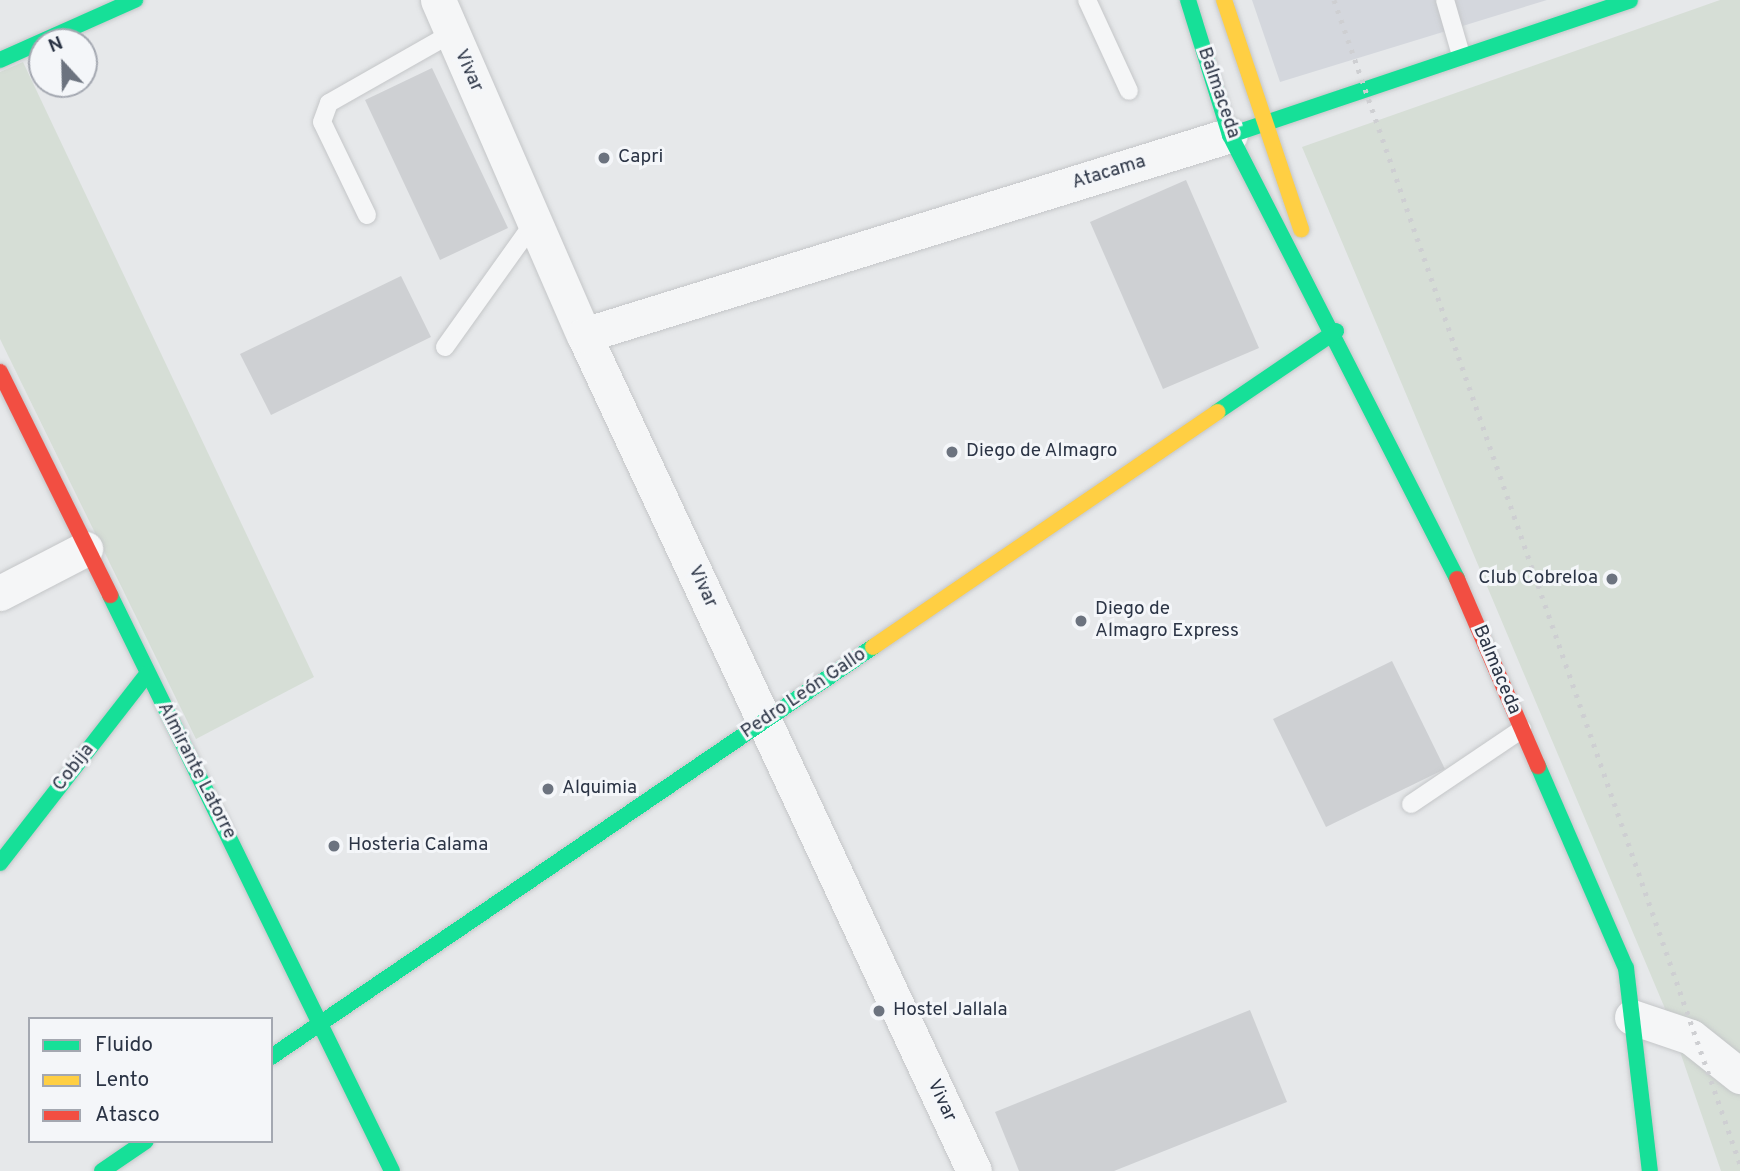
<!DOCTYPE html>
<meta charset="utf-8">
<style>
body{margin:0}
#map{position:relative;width:1740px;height:1171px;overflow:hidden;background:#e6e8ea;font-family:Overpass,sans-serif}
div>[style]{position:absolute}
.built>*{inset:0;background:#d4d7dd}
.green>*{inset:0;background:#d6ded6}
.building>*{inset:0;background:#ced0d3}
.roads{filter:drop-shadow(0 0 2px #c4c6c8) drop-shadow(0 0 2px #c4c6c8)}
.lane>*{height:18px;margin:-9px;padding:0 9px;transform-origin:9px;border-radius:9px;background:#f5f6f7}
.street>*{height:35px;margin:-17.5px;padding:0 17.5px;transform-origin:17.5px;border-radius:17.5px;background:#f5f6f7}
.fast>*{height:16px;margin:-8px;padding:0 8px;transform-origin:8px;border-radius:8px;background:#16e098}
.slow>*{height:16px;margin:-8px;padding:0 8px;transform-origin:8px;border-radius:8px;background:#ffcf43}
.jam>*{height:16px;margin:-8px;padding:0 8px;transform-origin:8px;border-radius:8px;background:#f24e42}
.rail>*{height:5px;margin-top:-2.5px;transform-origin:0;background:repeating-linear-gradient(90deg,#cecfd2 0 3.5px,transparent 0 10.5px)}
.dots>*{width:19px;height:19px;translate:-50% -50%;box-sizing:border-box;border:4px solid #f4f6f9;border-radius:50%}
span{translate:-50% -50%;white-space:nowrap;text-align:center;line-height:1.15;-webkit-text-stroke:6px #f4f6f9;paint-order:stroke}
.street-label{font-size:19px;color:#2b3445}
.poi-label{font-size:19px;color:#2b3445}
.left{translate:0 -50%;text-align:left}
.right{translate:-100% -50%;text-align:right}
.legend{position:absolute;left:28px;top:1017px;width:245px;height:126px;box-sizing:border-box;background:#f4f6f9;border:2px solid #a4a8b1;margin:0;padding:9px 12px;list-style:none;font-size:21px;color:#2b3445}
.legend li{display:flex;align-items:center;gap:14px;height:35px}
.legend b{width:35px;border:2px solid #a4a8b1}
.north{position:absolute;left:28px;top:28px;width:70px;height:70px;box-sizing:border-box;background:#f4f6f9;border:2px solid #a4a8b1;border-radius:50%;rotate:338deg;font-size:19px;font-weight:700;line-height:28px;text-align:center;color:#2b3445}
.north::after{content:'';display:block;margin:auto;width:24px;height:32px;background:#6c737f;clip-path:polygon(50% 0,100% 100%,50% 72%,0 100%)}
</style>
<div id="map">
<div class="built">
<i style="clip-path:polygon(1252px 0,1547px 0,1280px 82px)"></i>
</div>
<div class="green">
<i style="clip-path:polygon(1720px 0,1740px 0,1740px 1171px,1721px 1171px,1666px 1011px,1302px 147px)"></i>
<i style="clip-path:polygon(23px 62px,314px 677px,196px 739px,0 339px,0 72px)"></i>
</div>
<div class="building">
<i style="clip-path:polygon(432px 68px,508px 228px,440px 260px,365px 100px)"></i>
<i style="clip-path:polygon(1186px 180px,1259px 348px,1163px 389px,1090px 222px)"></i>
<i style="clip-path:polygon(401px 276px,431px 337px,271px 415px,240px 354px)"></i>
<i style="clip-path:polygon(1392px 661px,1445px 769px,1326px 827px,1273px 719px)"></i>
<i style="clip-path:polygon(1250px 1010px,1287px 1102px,1114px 1171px,1019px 1171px,995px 1112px)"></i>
</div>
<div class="roads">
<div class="lane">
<i style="left:1087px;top:0;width:100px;rotate:65.2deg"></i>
<i style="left:1445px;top:0;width:57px;rotate:73.8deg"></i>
<i style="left:367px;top:215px;width:103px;rotate:-115.8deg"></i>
<i style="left:322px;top:122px;width:20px;rotate:-70deg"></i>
<i style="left:329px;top:103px;width:142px;rotate:-29.6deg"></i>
<i style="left:445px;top:347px;width:153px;rotate:-54.5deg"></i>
<i style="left:1411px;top:804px;width:134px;rotate:-34deg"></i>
</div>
<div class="street">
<i style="left:438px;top:0;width:365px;rotate:66.5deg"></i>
<i style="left:584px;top:335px;width:922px;rotate:64.99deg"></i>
<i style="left:584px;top:335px;width:676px;rotate:-17.2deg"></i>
<i style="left:0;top:593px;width:96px;rotate:-27.4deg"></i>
<i style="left:1632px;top:1017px;width:62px;rotate:18.7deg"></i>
<i style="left:1691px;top:1037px;width:63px;rotate:38.5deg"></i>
</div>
<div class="fast">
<i style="left:1188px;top:0;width:141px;rotate:72.7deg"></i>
<i style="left:1230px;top:135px;width:499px;rotate:62.9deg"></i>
<i style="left:0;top:60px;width:148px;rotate:-24deg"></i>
<i style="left:1230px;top:135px;width:422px;rotate:-18.6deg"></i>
<i style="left:1217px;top:412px;width:144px;rotate:-34.2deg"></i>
<i style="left:110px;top:595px;width:641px;rotate:63.91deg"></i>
<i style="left:1538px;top:766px;width:220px;rotate:66.5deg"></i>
<i style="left:1626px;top:968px;width:204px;rotate:83.3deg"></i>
<i style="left:0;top:863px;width:239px;rotate:-52.1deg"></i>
<i style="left:271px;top:1057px;width:728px;rotate:-34.26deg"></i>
<i style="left:102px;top:1171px;width:53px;rotate:-34.3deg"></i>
</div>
<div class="slow">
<i style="left:1224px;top:0;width:242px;rotate:71.4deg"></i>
<i style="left:873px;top:647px;width:417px;rotate:-34.3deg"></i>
</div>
<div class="jam">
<i style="left:0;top:372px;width:249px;rotate:63.7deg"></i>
<i style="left:1457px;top:579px;width:204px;rotate:66.6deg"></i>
</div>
</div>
<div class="rail">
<i style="left:1334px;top:0;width:1233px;rotate:70.77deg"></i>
</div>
<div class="dots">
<i style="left:604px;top:158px;background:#6c737f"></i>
<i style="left:952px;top:452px;background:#6c737f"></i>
<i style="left:1612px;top:579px;background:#6c737f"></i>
<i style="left:1081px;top:621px;background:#6c737f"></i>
<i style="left:548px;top:789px;background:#6c737f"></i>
<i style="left:334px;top:846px;background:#6c737f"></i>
<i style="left:879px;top:1011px;background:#6c737f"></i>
</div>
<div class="street-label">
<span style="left:468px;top:71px;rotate:66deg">Vivar</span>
<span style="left:1218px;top:93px;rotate:71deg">Balmaceda</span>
<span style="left:1109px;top:173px;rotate:-17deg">Atacama</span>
<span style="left:702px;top:587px;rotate:65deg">Vivar</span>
<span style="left:1496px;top:670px;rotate:67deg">Balmaceda</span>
<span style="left:804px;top:694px;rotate:-34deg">Pedro León Gallo</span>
<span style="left:74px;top:768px;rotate:-52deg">Cobija</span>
<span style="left:196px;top:771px;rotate:63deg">Almirante Latorre</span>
<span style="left:941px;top:1101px;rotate:65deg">Vivar</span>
</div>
<div class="poi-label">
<span class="left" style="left:618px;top:158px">Capri</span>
<span class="left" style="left:966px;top:452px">Diego de Almagro</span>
<span class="right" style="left:1598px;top:579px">Club Cobreloa</span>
<span class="left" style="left:1095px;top:621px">Diego de<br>Almagro Express</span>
<span class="left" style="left:562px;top:789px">Alquimia</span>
<span class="left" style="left:348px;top:846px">Hosteria Calama</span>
<span class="left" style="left:893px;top:1011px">Hostel Jallala</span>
</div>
<ul class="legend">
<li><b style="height:9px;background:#16e098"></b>Fluido</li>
<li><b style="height:9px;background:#ffcf43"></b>Lento</li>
<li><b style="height:9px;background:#f24e42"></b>Atasco</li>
</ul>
<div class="north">N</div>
</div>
